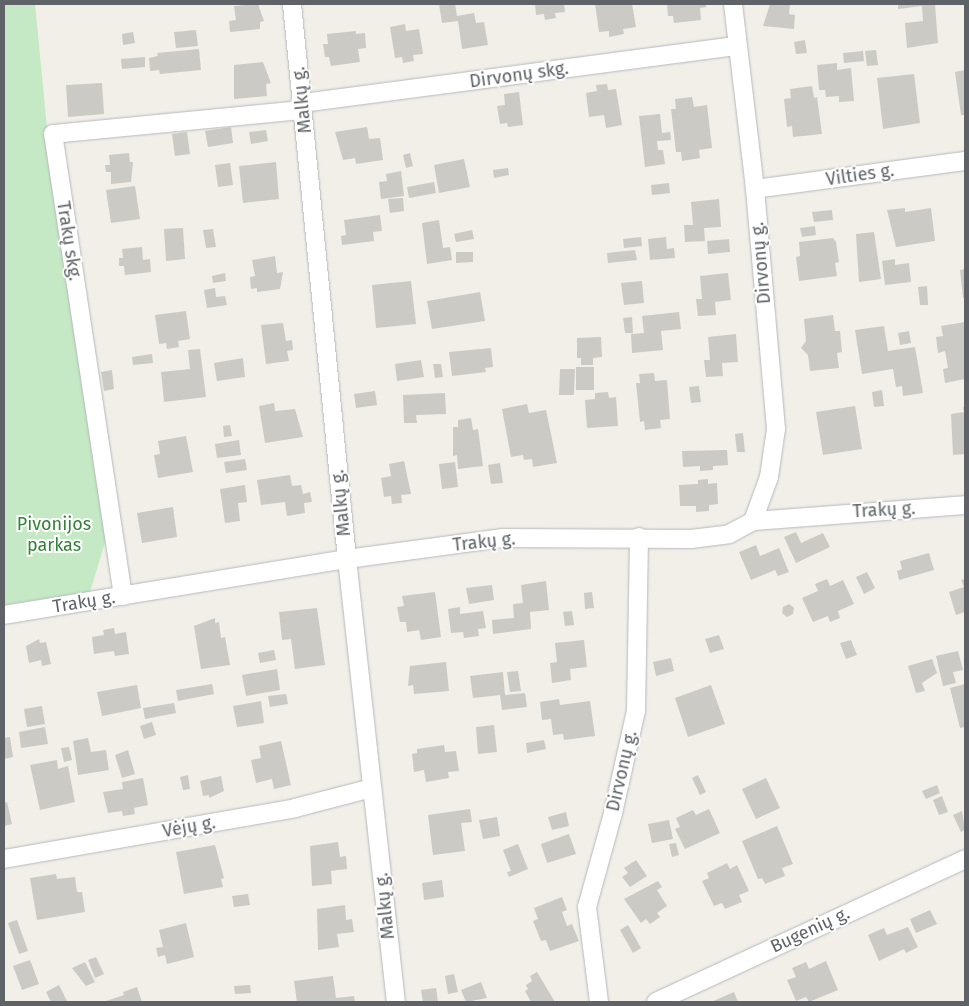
<!DOCTYPE html>
<meta charset="utf-8">
<style>
body{margin:0}
#map{position:relative;width:969px;height:1006px;overflow:hidden;background:#f1efe8;font-family:"Fira Sans",sans-serif}
div>[style]{position:absolute}
.green>*{inset:0;background:#c5e8c5}
.building>*{inset:0;background:#cccac5}
.roads{filter:drop-shadow(0 0 1px #b5b8bc) drop-shadow(0 0 1px #b5b8bc)}
.street>*{height:18px;margin:-9px;padding:0 9px;transform-origin:9px;border-radius:9px;background:#fff}
span{translate:-50% -50%;white-space:nowrap;text-align:center;line-height:1.15;-webkit-text-stroke:4px #fff;paint-order:stroke}
.street-label{font-size:18px;color:#5f6368}
.park-label{font-size:18px;color:#348238}
.frame{position:absolute;inset:0;border:5px solid #5f6368;pointer-events:none}
</style>
<div id="map">
<div class="green">
<i style="clip-path:polygon(4px 4px,35px 4px,48px 138px,106px 539px,90px 592px,4px 605px)"></i>
</div>
<div class="building">
<i style="clip-path:polygon(258px 4px,264px 21px,260px 22px,260px 29px,230px 32px,229px 21px,236px 20px,234px 6px)"></i>
<i style="clip-path:polygon(439px 4px,455px 4px,457px 16px,474px 13px,476px 23px,484px 22px,488px 45px,462px 49px,458px 21px,442px 23px)"></i>
<i style="clip-path:polygon(535px 4px,564px 4px,565px 12px,555px 13px,556px 18px,545px 20px,544px 14px,536px 15px)"></i>
<i style="clip-path:polygon(595px 4px,632px 4px,636px 27px,623px 29px,624px 34px,609px 37px,609px 31px,599px 32px)"></i>
<i style="clip-path:polygon(667px 4px,706px 4px,706px 7px,700px 8px,701px 20px,674px 23px,673px 16px,668px 16px)"></i>
<i style="clip-path:polygon(770px 4px,790px 4px,789px 14px,795px 15px,794px 29px,763px 26px)"></i>
<i style="clip-path:polygon(898px 4px,935px 4px,938px 43px,907px 48px,905px 23px,923px 21px,922px 6px,898px 9px)"></i>
<i style="clip-path:polygon(405px 24px,406px 31px,419px 29px,423px 54px,413px 55px,414px 61px,403px 63px,402px 57px,395px 58px,390px 27px)"></i>
<i style="clip-path:polygon(196px 30px,198px 46px,176px 48px,174px 32px)"></i>
<i style="clip-path:polygon(356px 31px,356px 34px,365px 33px,366px 48px,358px 49px,360px 62px,331px 66px,329px 57px,325px 57px,323px 44px,328px 44px,327px 34px)"></i>
<i style="clip-path:polygon(133px 32px,135px 43px,123px 45px,122px 34px)"></i>
<i style="clip-path:polygon(805px 40px,807px 53px,796px 54px,794px 42px)"></i>
<i style="clip-path:polygon(199px 49px,201px 70px,160px 74px,159px 70px,150px 71px,149px 58px,158px 56px,157px 53px)"></i>
<i style="clip-path:polygon(876px 50px,878px 65px,867px 66px,865px 51px)"></i>
<i style="clip-path:polygon(863px 51px,864px 61px,844px 63px,843px 53px)"></i>
<i style="clip-path:polygon(145px 57px,145px 67px,122px 69px,121px 59px)"></i>
<i style="clip-path:polygon(263px 62px,271px 83px,266px 84px,267px 96px,234px 99px,234px 65px)"></i>
<i style="clip-path:polygon(837px 63px,837px 70px,851px 68px,854px 101px,839px 102px,839px 96px,826px 97px,825px 90px,819px 90px,817px 65px)"></i>
<i style="clip-path:polygon(965px 70px,965px 115px,961px 115px,955px 72px)"></i>
<i style="clip-path:polygon(914px 74px,920px 123px,883px 129px,877px 78px)"></i>
<i style="clip-path:polygon(102px 83px,104px 114px,68px 117px,66px 85px)"></i>
<i style="clip-path:polygon(607px 84px,608px 90px,616px 89px,622px 125px,606px 128px,604px 115px,589px 117px,586px 93px,597px 91px,596px 85px)"></i>
<i style="clip-path:polygon(812px 86px,814px 98px,817px 97px,822px 134px,793px 137px,792px 126px,787px 127px,784px 99px,791px 98px,790px 89px)"></i>
<i style="clip-path:polygon(519px 92px,523px 125px,508px 127px,507px 123px,500px 124px,497px 106px,505px 105px,504px 94px)"></i>
<i style="clip-path:polygon(692px 97px,694px 107px,707px 105px,712px 148px,699px 150px,700px 158px,682px 161px,681px 152px,676px 152px,671px 109px,676px 109px,675px 99px)"></i>
<i style="clip-path:polygon(660px 114px,662px 133px,670px 132px,671px 140px,657px 141px,658px 150px,663px 150px,665px 164px,645px 167px,639px 116px)"></i>
<i style="clip-path:polygon(231px 127px,233px 143px,208px 147px,205px 131px)"></i>
<i style="clip-path:polygon(367px 127px,369px 139px,380px 138px,383px 160px,356px 164px,355px 158px,343px 160px,335px 132px)"></i>
<i style="clip-path:polygon(266px 130px,268px 141px,251px 144px,249px 132px)"></i>
<i style="clip-path:polygon(187px 132px,190px 154px,175px 156px,172px 134px)"></i>
<i style="clip-path:polygon(129px 153px,130px 162px,133px 162px,131px 182px,111px 184px,111px 172px,106px 172px,105px 165px,110px 165px,109px 155px)"></i>
<i style="clip-path:polygon(410px 153px,413px 166px,406px 168px,403px 155px)"></i>
<i style="clip-path:polygon(464px 159px,470px 187px,439px 193px,434px 165px)"></i>
<i style="clip-path:polygon(276px 162px,279px 199px,243px 203px,239px 166px)"></i>
<i style="clip-path:polygon(230px 163px,233px 185px,218px 187px,215px 165px)"></i>
<i style="clip-path:polygon(508px 168px,509px 175px,494px 178px,493px 170px)"></i>
<i style="clip-path:polygon(401px 171px,404px 196px,381px 199px,379px 182px,387px 181px,386px 174px)"></i>
<i style="clip-path:polygon(434px 182px,436px 193px,409px 198px,407px 187px)"></i>
<i style="clip-path:polygon(669px 183px,670px 193px,652px 195px,651px 185px)"></i>
<i style="clip-path:polygon(135px 186px,140px 219px,111px 223px,106px 190px)"></i>
<i style="clip-path:polygon(403px 198px,404px 211px,390px 213px,388px 199px)"></i>
<i style="clip-path:polygon(719px 199px,721px 227px,704px 228px,705px 241px,685px 242px,684px 225px,693px 225px,691px 202px)"></i>
<i style="clip-path:polygon(905px 208px,905px 212px,931px 208px,935px 241px,896px 247px,887px 210px)"></i>
<i style="clip-path:polygon(832px 210px,833px 220px,814px 222px,812px 212px)"></i>
<i style="clip-path:polygon(380px 215px,382px 231px,373px 232px,374px 241px,342px 245px,341px 236px,346px 235px,344px 220px)"></i>
<i style="clip-path:polygon(439px 220px,443px 248px,450px 247px,452px 260px,427px 264px,422px 223px)"></i>
<i style="clip-path:polygon(815px 226px,816px 235px,802px 237px,800px 228px)"></i>
<i style="clip-path:polygon(183px 228px,185px 259px,166px 261px,164px 229px)"></i>
<i style="clip-path:polygon(213px 229px,216px 247px,206px 248px,203px 230px)"></i>
<i style="clip-path:polygon(472px 230px,474px 239px,456px 242px,454px 234px)"></i>
<i style="clip-path:polygon(874px 232px,881px 279px,859px 282px,856px 234px)"></i>
<i style="clip-path:polygon(641px 237px,642px 246px,624px 248px,623px 239px)"></i>
<i style="clip-path:polygon(666px 237px,667px 249px,674px 248px,675px 258px,650px 260px,648px 239px)"></i>
<i style="clip-path:polygon(833px 238px,836px 242px,839px 262px,835px 263px,837px 276px,799px 281px,796px 257px,800px 256px,799px 242px)"></i>
<i style="clip-path:polygon(729px 239px,730px 252px,708px 254px,707px 241px)"></i>
<i style="clip-path:polygon(142px 247px,143px 260px,150px 259px,151px 272px,125px 275px,124px 266px,119px 266px,119px 258px,123px 258px,122px 249px)"></i>
<i style="clip-path:polygon(635px 250px,637px 260px,608px 263px,607px 253px)"></i>
<i style="clip-path:polygon(456px 252px,473px 252px,473px 262px,456px 263px)"></i>
<i style="clip-path:polygon(275px 256px,277px 273px,283px 272px,280px 289px,257px 292px,257px 288px,251px 289px,250px 277px,255px 276px,252px 260px)"></i>
<i style="clip-path:polygon(895px 259px,895px 265px,909px 263px,911px 282px,885px 285px,882px 261px)"></i>
<i style="clip-path:polygon(965px 269px,965px 298px,963px 298px,960px 270px)"></i>
<i style="clip-path:polygon(225px 273px,226px 281px,213px 283px,212px 276px)"></i>
<i style="clip-path:polygon(728px 273px,731px 300px,715px 302px,716px 315px,698px 316px,696px 299px,702px 299px,700px 276px)"></i>
<i style="clip-path:polygon(411px 281px,416px 324px,376px 328px,372px 285px)"></i>
<i style="clip-path:polygon(642px 281px,644px 303px,624px 305px,621px 283px)"></i>
<i style="clip-path:polygon(927px 286px,928px 305px,920px 305px,918px 287px)"></i>
<i style="clip-path:polygon(215px 288px,216px 297px,225px 296px,227px 305px,207px 308px,204px 290px)"></i>
<i style="clip-path:polygon(480px 292px,485px 321px,432px 329px,427px 301px)"></i>
<i style="clip-path:polygon(186px 311px,190px 339px,178px 341px,179px 347px,167px 349px,166px 343px,159px 344px,155px 315px)"></i>
<i style="clip-path:polygon(679px 312px,681px 329px,661px 331px,663px 350px,632px 353px,631px 334px,644px 333px,642px 316px)"></i>
<i style="clip-path:polygon(833px 315px,835px 331px,840px 331px,842px 352px,837px 353px,839px 368px,810px 371px,808px 355px,801px 348px,806px 341px,804px 319px)"></i>
<i style="clip-path:polygon(632px 317px,633px 333px,625px 333px,623px 318px)"></i>
<i style="clip-path:polygon(965px 322px,965px 379px,945px 383px,943px 369px,948px 368px,945px 351px,938px 353px,936px 337px,943px 336px,941px 326px)"></i>
<i style="clip-path:polygon(283px 323px,286px 341px,292px 340px,293px 350px,287px 351px,289px 361px,266px 364px,261px 325px)"></i>
<i style="clip-path:polygon(884px 326px,888px 351px,915px 347px,923px 393px,903px 396px,902px 386px,896px 387px,893px 369px,862px 374px,855px 330px)"></i>
<i style="clip-path:polygon(909px 331px,911px 343px,900px 345px,898px 333px)"></i>
<i style="clip-path:polygon(736px 334px,738px 362px,722px 363px,723px 376px,706px 377px,704px 360px,710px 360px,708px 337px)"></i>
<i style="clip-path:polygon(601px 337px,602px 357px,593px 358px,593px 365px,581px 365px,581px 358px,577px 358px,577px 338px)"></i>
<i style="clip-path:polygon(491px 348px,493px 367px,485px 368px,486px 372px,452px 376px,449px 352px)"></i>
<i style="clip-path:polygon(200px 349px,206px 397px,164px 402px,161px 372px,190px 369px,188px 350px)"></i>
<i style="clip-path:polygon(152px 354px,153px 363px,133px 365px,132px 357px)"></i>
<i style="clip-path:polygon(243px 358px,245px 377px,217px 381px,214px 363px)"></i>
<i style="clip-path:polygon(421px 360px,424px 377px,397px 381px,395px 364px)"></i>
<i style="clip-path:polygon(433px 364px,441px 364px,443px 377px,435px 378px)"></i>
<i style="clip-path:polygon(576px 367px,594px 367px,594px 390px,576px 390px)"></i>
<i style="clip-path:polygon(560px 369px,575px 369px,574px 395px,559px 395px)"></i>
<i style="clip-path:polygon(112px 370px,114px 389px,104px 391px,101px 372px)"></i>
<i style="clip-path:polygon(654px 373px,655px 381px,667px 380px,670px 419px,660px 420px,661px 428px,645px 430px,644px 421px,640px 422px,636px 383px,640px 383px,639px 374px)"></i>
<i style="clip-path:polygon(699px 386px,701px 402px,691px 403px,689px 387px)"></i>
<i style="clip-path:polygon(882px 390px,884px 406px,874px 407px,872px 392px)"></i>
<i style="clip-path:polygon(375px 391px,377px 405px,356px 408px,354px 394px)"></i>
<i style="clip-path:polygon(608px 392px,609px 398px,616px 397px,618px 426px,587px 428px,585px 400px,595px 399px,595px 393px)"></i>
<i style="clip-path:polygon(445px 393px,446px 414px,416px 415px,417px 423px,404px 423px,403px 395px)"></i>
<i style="clip-path:polygon(274px 403px,275px 411px,295px 409px,303px 437px,265px 443px,259px 406px)"></i>
<i style="clip-path:polygon(527px 404px,529px 413px,546px 410px,557px 463px,533px 467px,532px 459px,524px 460px,523px 455px,511px 457px,502px 409px)"></i>
<i style="clip-path:polygon(855px 406px,862px 449px,823px 455px,816px 412px)"></i>
<i style="clip-path:polygon(963px 407px,965px 407px,965px 454px,953px 455px,951px 414px,964px 412px)"></i>
<i style="clip-path:polygon(471px 418px,473px 430px,478px 429px,483px 466px,458px 469px,457px 455px,453px 456px,453px 427px,458px 427px,458px 420px)"></i>
<i style="clip-path:polygon(230px 425px,232px 436px,224px 437px,223px 426px)"></i>
<i style="clip-path:polygon(743px 433px,745px 452px,737px 452px,735px 434px)"></i>
<i style="clip-path:polygon(186px 436px,193px 472px,158px 478px,154px 455px,160px 454px,158px 441px)"></i>
<i style="clip-path:polygon(239px 440px,241px 455px,217px 458px,215px 444px)"></i>
<i style="clip-path:polygon(727px 450px,728px 465px,713px 466px,713px 470px,700px 471px,700px 466px,683px 467px,682px 451px)"></i>
<i style="clip-path:polygon(245px 459px,247px 470px,226px 473px,224px 462px)"></i>
<i style="clip-path:polygon(404px 461px,411px 494px,401px 495px,402px 503px,392px 504px,391px 496px,384px 497px,381px 478px,391px 476px,389px 464px)"></i>
<i style="clip-path:polygon(455px 462px,458px 487px,442px 489px,439px 464px)"></i>
<i style="clip-path:polygon(500px 463px,503px 483px,491px 484px,488px 465px)"></i>
<i style="clip-path:polygon(290px 475px,292px 486px,301px 485px,303px 494px,310px 492px,312px 502px,304px 503px,305px 513px,287px 516px,285px 502px,261px 505px,257px 480px)"></i>
<i style="clip-path:polygon(708px 479px,708px 484px,717px 483px,718px 504px,709px 505px,709px 511px,696px 512px,696px 506px,680px 506px,679px 485px,698px 484px,698px 480px)"></i>
<i style="clip-path:polygon(245px 485px,247px 502px,238px 503px,240px 521px,225px 523px,220px 489px)"></i>
<i style="clip-path:polygon(173px 507px,177px 537px,142px 543px,137px 513px)"></i>
<i style="clip-path:polygon(796px 532px,801px 543px,823px 533px,830px 547px,796px 563px,784px 537px)"></i>
<i style="clip-path:polygon(756px 545px,760px 556px,779px 548px,789px 572px,778px 576px,775px 570px,751px 580px,739px 552px)"></i>
<i style="clip-path:polygon(929px 553px,934px 570px,899px 580px,897px 571px,902px 569px,900px 561px)"></i>
<i style="clip-path:polygon(867px 572px,875px 588px,864px 594px,856px 577px)"></i>
<i style="clip-path:polygon(827px 579px,830px 586px,843px 580px,854px 604px,838px 611px,840px 618px,830px 622px,828px 616px,813px 622px,802px 598px,818px 591px,815px 584px)"></i>
<i style="clip-path:polygon(965px 579px,965px 612px,956px 615px,949px 592px,964px 587px,961px 580px)"></i>
<i style="clip-path:polygon(546px 581px,549px 610px,530px 612px,531px 629px,493px 634px,492px 620px,514px 618px,513px 604px,523px 603px,521px 585px)"></i>
<i style="clip-path:polygon(492px 585px,494px 600px,469px 604px,466px 588px)"></i>
<i style="clip-path:polygon(435px 592px,441px 637px,421px 640px,419px 630px,407px 632px,406px 622px,400px 622px,397px 607px,404px 606px,402px 596px)"></i>
<i style="clip-path:polygon(592px 592px,594px 608px,585px 609px,584px 593px)"></i>
<i style="clip-path:polygon(789px 604px,794px 608px,793px 614px,787px 617px,782px 613px,783px 607px)"></i>
<i style="clip-path:polygon(460px 607px,460px 614px,483px 611px,486px 628px,478px 629px,479px 636px,464px 638px,463px 632px,451px 633px,448px 609px)"></i>
<i style="clip-path:polygon(317px 608px,325px 665px,295px 669px,291px 639px,282px 640px,279px 612px)"></i>
<i style="clip-path:polygon(572px 611px,574px 625px,565px 626px,563px 612px)"></i>
<i style="clip-path:polygon(215px 618px,215px 623px,219px 622px,221px 638px,225px 637px,230px 665px,201px 669px,194px 626px)"></i>
<i style="clip-path:polygon(114px 628px,115px 634px,126px 632px,129px 654px,115px 656px,114px 651px,94px 654px,92px 637px,104px 635px,103px 630px)"></i>
<i style="clip-path:polygon(719px 635px,724px 649px,710px 653px,705px 639px)"></i>
<i style="clip-path:polygon(39px 639px,40px 643px,46px 642px,51px 664px,42px 666px,41px 660px,29px 663px,26px 646px)"></i>
<i style="clip-path:polygon(584px 640px,587px 667px,570px 669px,571px 680px,552px 683px,550px 663px,557px 662px,555px 643px)"></i>
<i style="clip-path:polygon(851px 640px,857px 655px,846px 659px,840px 643px)"></i>
<i style="clip-path:polygon(274px 650px,276px 660px,260px 663px,258px 653px)"></i>
<i style="clip-path:polygon(958px 651px,963px 670px,953px 672px,956px 683px,943px 686px,936px 656px)"></i>
<i style="clip-path:polygon(671px 658px,674px 671px,656px 676px,653px 662px)"></i>
<i style="clip-path:polygon(932px 659px,937px 673px,922px 683px,925px 691px,916px 693px,908px 666px)"></i>
<i style="clip-path:polygon(446px 662px,449px 691px,414px 694px,413px 685px,408px 686px,410px 666px)"></i>
<i style="clip-path:polygon(277px 669px,280px 690px,246px 696px,242px 675px)"></i>
<i style="clip-path:polygon(518px 671px,521px 691px,510px 692px,507px 672px)"></i>
<i style="clip-path:polygon(503px 672px,505px 695px,525px 693px,527px 707px,502px 710px,500px 695px,473px 698px,470px 676px)"></i>
<i style="clip-path:polygon(212px 684px,214px 694px,178px 701px,176px 690px)"></i>
<i style="clip-path:polygon(965px 684px,965px 727px,960px 728px,950px 688px)"></i>
<i style="clip-path:polygon(137px 685px,141px 708px,102px 716px,97px 692px)"></i>
<i style="clip-path:polygon(711px 685px,725px 724px,688px 737px,675px 698px)"></i>
<i style="clip-path:polygon(286px 694px,288px 704px,270px 707px,268px 696px)"></i>
<i style="clip-path:polygon(559px 699px,560px 705px,590px 701px,595px 736px,564px 740px,563px 734px,553px 735px,551px 719px,542px 720px,540px 702px)"></i>
<i style="clip-path:polygon(261px 701px,264px 723px,237px 727px,233px 706px)"></i>
<i style="clip-path:polygon(174px 703px,176px 713px,145px 719px,143px 708px)"></i>
<i style="clip-path:polygon(42px 706px,45px 724px,27px 727px,24px 709px)"></i>
<i style="clip-path:polygon(152px 722px,156px 735px,144px 739px,140px 726px)"></i>
<i style="clip-path:polygon(494px 725px,497px 752px,478px 754px,476px 727px)"></i>
<i style="clip-path:polygon(45px 727px,48px 744px,21px 748px,19px 732px)"></i>
<i style="clip-path:polygon(10px 737px,13px 757px,4px 759px,4px 738px)"></i>
<i style="clip-path:polygon(88px 738px,91px 752px,106px 750px,109px 770px,78px 775px,73px 741px)"></i>
<i style="clip-path:polygon(544px 740px,546px 749px,527px 753px,526px 743px)"></i>
<i style="clip-path:polygon(281px 741px,291px 785px,274px 789px,272px 779px,256px 783px,251px 760px,261px 758px,259px 746px)"></i>
<i style="clip-path:polygon(444px 745px,445px 752px,456px 751px,459px 771px,448px 772px,449px 778px,426px 782px,424px 770px,414px 772px,412px 754px,417px 753px,417px 749px)"></i>
<i style="clip-path:polygon(69px 747px,72px 760px,64px 762px,61px 748px)"></i>
<i style="clip-path:polygon(128px 750px,135px 774px,122px 778px,115px 755px)"></i>
<i style="clip-path:polygon(57px 760px,58px 769px,68px 766px,75px 802px,40px 810px,30px 765px)"></i>
<i style="clip-path:polygon(188px 775px,190px 789px,183px 790px,180px 777px)"></i>
<i style="clip-path:polygon(698px 775px,706px 792px,700px 795px,692px 778px)"></i>
<i style="clip-path:polygon(221px 776px,224px 791px,209px 798px,209px 795px,203px 796px,200px 781px)"></i>
<i style="clip-path:polygon(143px 778px,148px 805px,134px 808px,135px 814px,123px 816px,122px 811px,108px 813px,103px 792px,123px 789px,122px 782px)"></i>
<i style="clip-path:polygon(766px 778px,780px 808px,756px 819px,742px 789px)"></i>
<i style="clip-path:polygon(937px 785px,940px 793px,926px 799px,922px 791px)"></i>
<i style="clip-path:polygon(942px 796px,948px 812px,939px 815px,933px 800px)"></i>
<i style="clip-path:polygon(7px 802px,12px 824px,4px 826px,4px 803px)"></i>
<i style="clip-path:polygon(470px 809px,472px 822px,461px 823px,465px 851px,433px 855px,428px 815px)"></i>
<i style="clip-path:polygon(709px 809px,720px 833px,685px 849px,675px 829px,680px 827px,676px 818px,693px 810px,696px 815px)"></i>
<i style="clip-path:polygon(962px 811px,965px 830px,961px 832px,953px 815px)"></i>
<i style="clip-path:polygon(566px 812px,569px 826px,552px 830px,548px 817px)"></i>
<i style="clip-path:polygon(497px 817px,500px 836px,483px 839px,479px 820px)"></i>
<i style="clip-path:polygon(669px 820px,673px 839px,652px 843px,648px 824px)"></i>
<i style="clip-path:polygon(777px 826px,793px 864px,782px 868px,785px 876px,765px 884px,762px 878px,758px 879px,742px 841px)"></i>
<i style="clip-path:polygon(569px 834px,576px 854px,547px 863px,541px 844px)"></i>
<i style="clip-path:polygon(338px 842px,340px 857px,346px 856px,347px 869px,331px 871px,332px 884px,312px 886px,310px 846px)"></i>
<i style="clip-path:polygon(676px 843px,679px 855px,672px 857px,669px 844px)"></i>
<i style="clip-path:polygon(518px 844px,528px 869px,509px 877px,507px 872px,511px 871px,503px 850px)"></i>
<i style="clip-path:polygon(215px 845px,224px 878px,221px 879px,223px 887px,184px 894px,176px 852px)"></i>
<i style="clip-path:polygon(636px 860px,647px 876px,630px 887px,622px 877px,628px 873px,624px 868px)"></i>
<i style="clip-path:polygon(727px 863px,730px 869px,737px 865px,749px 891px,739px 895px,742px 902px,725px 909px,722px 903px,714px 906px,702px 881px,709px 878px,707px 873px)"></i>
<i style="clip-path:polygon(56px 874px,57px 879px,75px 877px,77px 892px,82px 892px,85px 912px,37px 920px,30px 878px)"></i>
<i style="clip-path:polygon(442px 880px,444px 897px,424px 900px,422px 883px)"></i>
<i style="clip-path:polygon(658px 881px,662px 887px,657px 890px,667px 906px,657px 913px,660px 917px,650px 924px,646px 919px,641px 923px,624px 899px)"></i>
<i style="clip-path:polygon(248px 894px,250px 905px,234px 907px,232px 896px)"></i>
<i style="clip-path:polygon(562px 897px,567px 910px,562px 912px,567px 926px,572px 924px,579px 941px,550px 951px,546px 940px,541px 941px,533px 921px,538px 919px,534px 908px)"></i>
<i style="clip-path:polygon(345px 905px,346px 920px,352px 919px,354px 932px,337px 934px,339px 947px,318px 950px,317px 909px)"></i>
<i style="clip-path:polygon(930px 910px,937px 924px,916px 933px,910px 919px)"></i>
<i style="clip-path:polygon(17px 920px,28px 951px,19px 954px,8px 923px)"></i>
<i style="clip-path:polygon(186px 923px,194px 957px,167px 964px,165px 955px,158px 957px,156px 948px,163px 947px,159px 930px)"></i>
<i style="clip-path:polygon(628px 925px,641px 948px,633px 953px,620px 930px)"></i>
<i style="clip-path:polygon(908px 927px,918px 947px,906px 953px,904px 949px,879px 961px,868px 935px,884px 928px,887px 935px)"></i>
<i style="clip-path:polygon(96px 957px,104px 974px,95px 978px,88px 960px)"></i>
<i style="clip-path:polygon(30px 960px,39px 984px,22px 990px,13px 966px)"></i>
<i style="clip-path:polygon(826px 961px,838px 990px,809px 1002px,806px 997px,796px 1001px,787px 980px,796px 977px,792px 968px,806px 962px,809px 969px)"></i>
<i style="clip-path:polygon(85px 962px,95px 982px,86px 986px,72px 968px)"></i>
<i style="clip-path:polygon(537px 972px,555px 1002px,531px 1002px,525px 991px,528px 989px,526px 985px,532px 981px,530px 976px)"></i>
<i style="clip-path:polygon(454px 974px,458px 992px,448px 994px,445px 976px)"></i>
<i style="clip-path:polygon(333px 976px,336px 998px,354px 996px,355px 1002px,297px 1002px,294px 981px)"></i>
<i style="clip-path:polygon(481px 982px,487px 998px,466px 1002px,461px 990px)"></i>
<i style="clip-path:polygon(59px 985px,67px 1001px,51px 1002px,46px 992px)"></i>
<i style="clip-path:polygon(250px 985px,251px 993px,235px 994px,234px 986px)"></i>
<i style="clip-path:polygon(137px 987px,142px 1002px,103px 1002px,124px 995px,123px 992px)"></i>
<i style="clip-path:polygon(436px 988px,438px 1002px,423px 1002px,421px 990px)"></i>
<i style="clip-path:polygon(734px 992px,738px 1002px,711px 1002px)"></i>
</div>
<div class="roads">
<div class="street">
<i style="left:292px;top:4px;width:558px;rotate:84.34deg"></i>
<i style="left:347px;top:559px;width:446px;rotate:83.7deg"></i>
<i style="left:733px;top:4px;width:186px;rotate:83.2deg"></i>
<i style="left:755px;top:189px;width:241px;rotate:85deg"></i>
<i style="left:776px;top:429px;width:49px;rotate:98.3deg"></i>
<i style="left:769px;top:477px;width:47px;rotate:110deg"></i>
<i style="left:303px;top:103px;width:437px;rotate:-7.5deg"></i>
<i style="left:755px;top:189px;width:212px;rotate:-7.6deg"></i>
<i style="left:123px;top:596px;width:467px;rotate:-98.6deg"></i>
<i style="left:53px;top:134px;width:251px;rotate:-5.5deg"></i>
<i style="left:4px;top:615px;width:348px;rotate:-9.3deg"></i>
<i style="left:347px;top:559px;width:156px;rotate:-7.7deg"></i>
<i style="left:502px;top:538px;width:189px;rotate:0.3deg"></i>
<i style="left:691px;top:539px;width:38px;rotate:-7deg"></i>
<i style="left:729px;top:534px;width:27px;rotate:-28deg"></i>
<i style="left:753px;top:521px;width:213px;rotate:-4.3deg"></i>
<i style="left:4px;top:859px;width:295px;rotate:-9.9deg"></i>
<i style="left:295px;top:808px;width:80px;rotate:-14.6deg"></i>
<i style="left:599px;top:1002px;width:96px;rotate:-97.2deg"></i>
<i style="left:587px;top:907px;width:98px;rotate:-74.5deg"></i>
<i style="left:613px;top:813px;width:105px;rotate:-77.3deg"></i>
<i style="left:636px;top:711px;width:174px;rotate:-89deg"></i>
<i style="left:656px;top:1002px;width:340px;rotate:-24.8deg"></i>
</div>
</div>
<div class="street-label">
<span style="left:519px;top:75px;rotate:-8deg">Dirvonų skg.</span>
<span style="left:302px;top:100px;rotate:-96deg">Malkų g.</span>
<span style="left:860px;top:175px;rotate:-8deg">Vilties g.</span>
<span style="left:69px;top:241px;rotate:81deg">Trakų skg.</span>
<span style="left:761px;top:263px;rotate:-95deg">Dirvonų g.</span>
<span style="left:341px;top:503px;rotate:-96deg">Malkų g.</span>
<span style="left:884px;top:510px;rotate:-3deg">Trakų g.</span>
<span style="left:484px;top:542px;rotate:-6deg">Trakų g.</span>
<span style="left:84px;top:602px;rotate:-9deg">Trakų g.</span>
<span style="left:622px;top:771px;rotate:-77deg">Dirvonų g.</span>
<span style="left:189px;top:827px;rotate:-10deg">Vėjų g.</span>
<span style="left:385px;top:906px;rotate:-96deg">Malkų g.</span>
<span style="left:810px;top:930px;rotate:-25deg">Bugenių g.</span>
</div>
<div class="park-label">
<span style="left:54px;top:535px">Pivonijos<br>parkas</span>
</div>
<div class="frame"></div>
</div>
